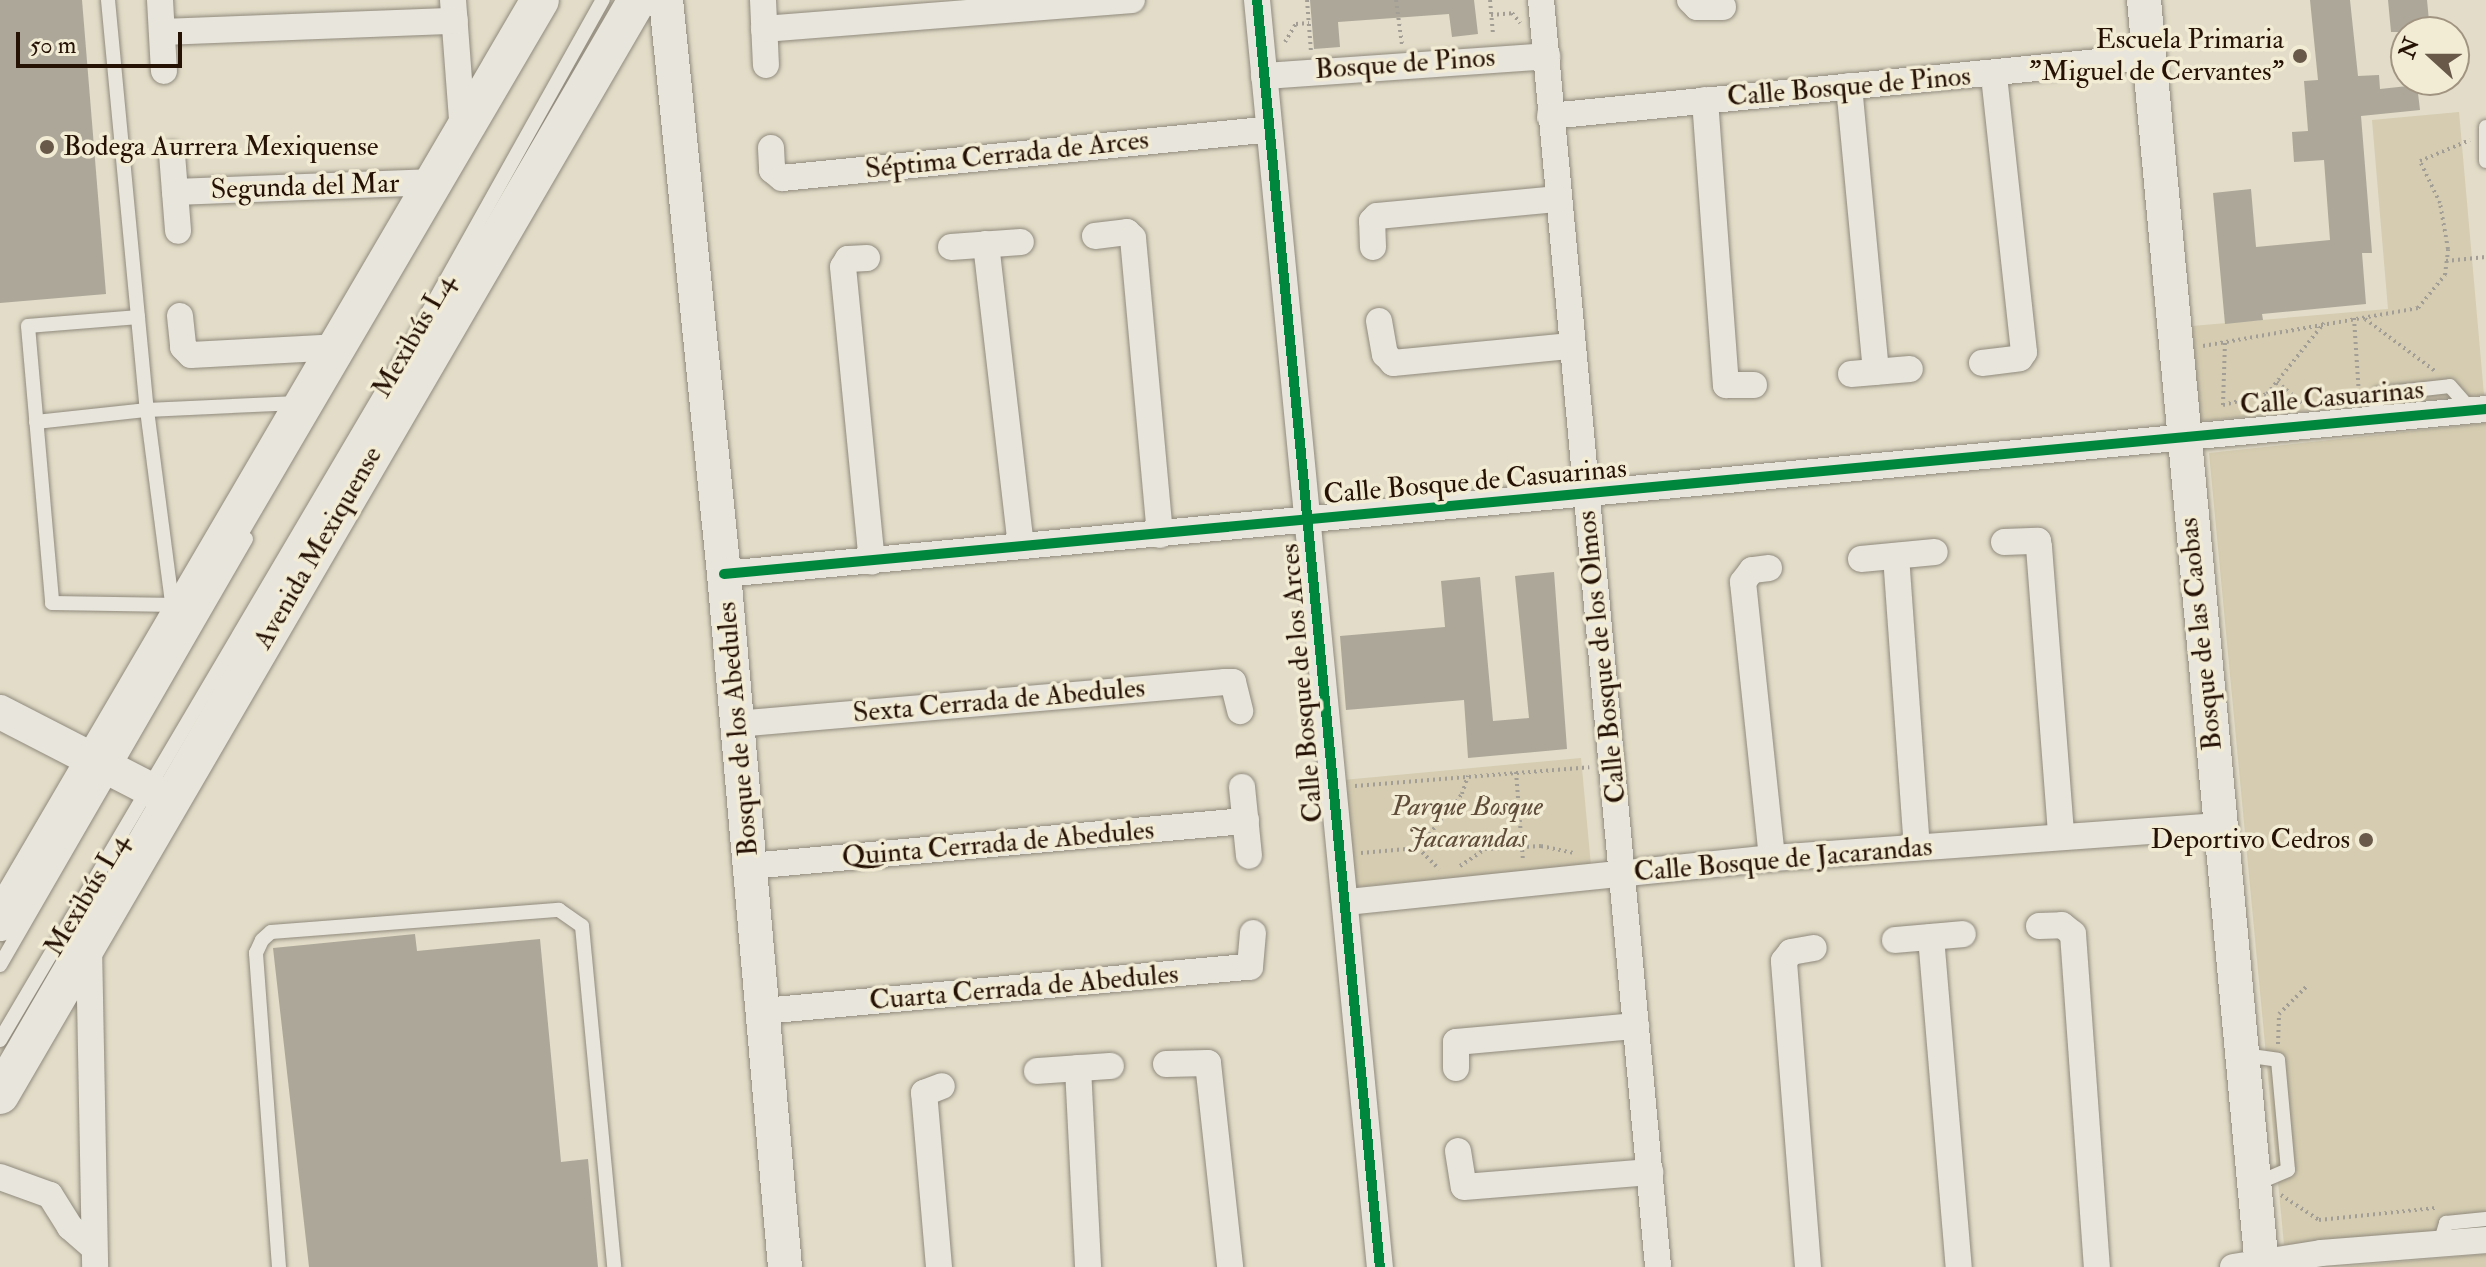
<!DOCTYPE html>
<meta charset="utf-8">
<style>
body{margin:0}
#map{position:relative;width:2486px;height:1267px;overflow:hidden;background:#e2dcc8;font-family:"IM FELL Double Pica",serif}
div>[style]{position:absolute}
.green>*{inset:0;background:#d5ccb1}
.building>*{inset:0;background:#aca799}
.path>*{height:4px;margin-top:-2px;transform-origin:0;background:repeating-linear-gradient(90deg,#a29e95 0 2px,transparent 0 6px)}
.roads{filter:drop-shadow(0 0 2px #908a7d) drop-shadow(0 0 2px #908a7d)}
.service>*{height:14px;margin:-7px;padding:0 7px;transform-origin:7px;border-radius:7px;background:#e8e5dc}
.minor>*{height:26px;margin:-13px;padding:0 13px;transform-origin:13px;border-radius:13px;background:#e8e5dc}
.tertiary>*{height:34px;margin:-17px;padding:0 17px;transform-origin:17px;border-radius:17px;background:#e8e5dc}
.secondary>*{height:38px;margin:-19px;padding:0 19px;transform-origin:19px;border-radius:19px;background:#e8e5dc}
.cycleway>*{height:10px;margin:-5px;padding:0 5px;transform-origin:5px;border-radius:5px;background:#00873e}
.dots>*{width:22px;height:22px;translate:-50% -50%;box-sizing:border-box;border:4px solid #f3ecd5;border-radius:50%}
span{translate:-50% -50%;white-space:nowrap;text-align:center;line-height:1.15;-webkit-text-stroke:7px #f3ecd5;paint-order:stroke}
.poi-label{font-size:28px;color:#261205}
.right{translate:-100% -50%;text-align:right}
.left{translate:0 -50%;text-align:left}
.street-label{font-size:28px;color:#261205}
.park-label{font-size:28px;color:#604e3b;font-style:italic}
.north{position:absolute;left:2390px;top:16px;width:80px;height:80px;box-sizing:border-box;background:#f3ecd5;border:2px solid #a19582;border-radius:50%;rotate:291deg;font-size:22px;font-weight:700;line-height:32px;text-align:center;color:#261205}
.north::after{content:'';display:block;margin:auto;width:28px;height:36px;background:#685949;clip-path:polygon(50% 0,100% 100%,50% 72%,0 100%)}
.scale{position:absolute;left:16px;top:32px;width:166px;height:36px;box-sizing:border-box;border:4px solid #261205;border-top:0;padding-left:10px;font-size:24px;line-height:28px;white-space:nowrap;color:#261205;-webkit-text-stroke:6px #f3ecd5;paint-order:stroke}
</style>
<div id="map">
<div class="green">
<i style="clip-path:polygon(2459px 112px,2484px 395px,2200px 421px,2192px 326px,2388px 309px,2372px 120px)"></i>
<i style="clip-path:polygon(2486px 423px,2486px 1228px,2284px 1245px,2209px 453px)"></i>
<i style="clip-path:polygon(1581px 758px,1591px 866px,1353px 887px,1343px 780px)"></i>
<i style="clip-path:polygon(2486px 1254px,2486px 1267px,2340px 1267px)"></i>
</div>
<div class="building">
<i style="clip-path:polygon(0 0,82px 0,106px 294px,0 303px)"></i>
<i style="clip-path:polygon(1310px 0,1474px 0,1478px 34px,1452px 37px,1449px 14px,1338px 22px,1340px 47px,1314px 49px)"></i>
<i style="clip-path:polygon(2310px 0,2350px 0,2358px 76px,2379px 75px,2380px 89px,2417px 85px,2420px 110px,2361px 116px,2372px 253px,2362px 253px,2366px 304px,2262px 314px,2263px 320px,2225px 324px,2213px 193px,2251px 189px,2256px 247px,2330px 240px,2324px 160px,2294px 162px,2292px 132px,2308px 131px,2304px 81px,2318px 80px)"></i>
<i style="clip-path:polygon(2388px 0,2427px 0,2430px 32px,2391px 32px)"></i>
<i style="clip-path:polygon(1554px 572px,1567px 749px,1468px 758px,1464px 700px,1346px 710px,1340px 636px,1445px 627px,1441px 581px,1480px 577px,1493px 721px,1529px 718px,1515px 576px)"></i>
<i style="clip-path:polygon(415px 934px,417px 951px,540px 939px,561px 1162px,588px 1159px,598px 1267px,309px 1267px,273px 948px)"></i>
</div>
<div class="path">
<i style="left:1307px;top:0;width:52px;rotate:85.6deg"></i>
<i style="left:1396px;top:0;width:45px;rotate:82.4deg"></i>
<i style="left:1490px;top:0;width:36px;rotate:85deg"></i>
<i style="left:1491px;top:15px;width:21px;rotate:-5deg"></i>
<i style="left:1512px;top:13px;width:13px;rotate:51deg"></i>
<i style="left:1285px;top:42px;width:21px;rotate:-59deg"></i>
<i style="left:1296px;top:24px;width:13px;rotate:-4deg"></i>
<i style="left:2446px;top:261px;width:40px;rotate:-5.7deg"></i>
<i style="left:2354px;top:318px;width:78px;rotate:86.3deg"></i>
<i style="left:2365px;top:319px;width:87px;rotate:36.6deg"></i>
<i style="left:2203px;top:346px;width:218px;rotate:-10deg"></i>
<i style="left:2418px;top:308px;width:43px;rotate:-50.7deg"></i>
<i style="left:2445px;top:275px;width:26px;rotate:-83deg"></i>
<i style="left:2448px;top:249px;width:47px;rotate:-99.9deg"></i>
<i style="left:2440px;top:203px;width:47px;rotate:-115.5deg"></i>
<i style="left:2420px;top:161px;width:54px;rotate:-22.8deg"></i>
<i style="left:2277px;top:382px;width:33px;rotate:40deg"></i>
<i style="left:2223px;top:405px;width:45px;rotate:-14deg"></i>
<i style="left:2267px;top:394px;width:91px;rotate:-51.2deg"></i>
<i style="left:2223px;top:405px;width:62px;rotate:-88.2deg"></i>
<i style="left:1516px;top:772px;width:89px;rotate:85.5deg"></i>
<i style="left:1355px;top:786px;width:235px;rotate:-4.6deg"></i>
<i style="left:1418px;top:848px;width:30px;rotate:45deg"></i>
<i style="left:1361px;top:853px;width:57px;rotate:-5deg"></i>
<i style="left:1418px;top:848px;width:70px;rotate:-50.8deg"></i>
<i style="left:1462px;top:794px;width:19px;rotate:-72deg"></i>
<i style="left:1460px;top:866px;width:30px;rotate:-34deg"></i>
<i style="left:1485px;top:849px;width:56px;rotate:-3.1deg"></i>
<i style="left:1541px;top:846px;width:33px;rotate:12deg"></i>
<i style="left:2278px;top:1044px;width:30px;rotate:-88deg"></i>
<i style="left:2279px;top:1014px;width:40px;rotate:-45deg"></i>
<i style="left:2281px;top:1195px;width:45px;rotate:33.3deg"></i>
<i style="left:2319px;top:1220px;width:118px;rotate:-5.9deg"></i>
</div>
<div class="roads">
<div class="service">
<i style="left:108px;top:0;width:412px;rotate:84.6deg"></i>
<i style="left:147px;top:410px;width:195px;rotate:82.6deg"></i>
<i style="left:2486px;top:127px;width:34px;rotate:90deg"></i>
<i style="left:138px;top:317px;width:110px;rotate:175.3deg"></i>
<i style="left:28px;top:326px;width:278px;rotate:85deg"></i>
<i style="left:52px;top:603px;width:126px;rotate:0.9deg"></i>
<i style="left:2374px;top:419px;width:25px;rotate:-79deg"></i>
<i style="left:2379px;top:394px;width:71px;rotate:-6.4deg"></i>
<i style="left:2450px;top:386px;width:32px;rotate:49deg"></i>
<i style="left:36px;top:422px;width:112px;rotate:-6.2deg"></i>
<i style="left:147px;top:410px;width:151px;rotate:-2.7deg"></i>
<i style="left:0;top:965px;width:492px;rotate:-60deg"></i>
<i style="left:0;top:1040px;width:809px;rotate:-59.47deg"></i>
<i style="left:411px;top:343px;width:393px;rotate:-60.8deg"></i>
<i style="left:2244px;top:1055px;width:34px;rotate:8deg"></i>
<i style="left:2278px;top:1060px;width:110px;rotate:84.8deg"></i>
<i style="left:2288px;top:1170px;width:38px;rotate:157deg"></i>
<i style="left:2440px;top:1244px;width:22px;rotate:-74deg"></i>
<i style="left:2446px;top:1223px;width:40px;rotate:-5.7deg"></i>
<i style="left:279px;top:1267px;width:315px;rotate:-94.2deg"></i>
<i style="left:256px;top:953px;width:14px;rotate:-65deg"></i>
<i style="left:262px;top:940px;width:12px;rotate:-42deg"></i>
<i style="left:271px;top:932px;width:289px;rotate:-4.4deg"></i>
<i style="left:559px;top:910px;width:28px;rotate:35deg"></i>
<i style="left:582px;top:926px;width:342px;rotate:84.6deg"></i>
</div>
<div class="minor">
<i style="left:160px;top:0;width:71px;rotate:86.8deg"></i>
<i style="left:453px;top:0;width:134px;rotate:85.7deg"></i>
<i style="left:763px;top:0;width:65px;rotate:87.4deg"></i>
<i style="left:1257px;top:0;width:1273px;rotate:84.46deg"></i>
<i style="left:1541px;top:0;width:1272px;rotate:84.72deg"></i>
<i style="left:1690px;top:0;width:10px;rotate:45deg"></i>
<i style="left:1697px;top:7px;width:26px"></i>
<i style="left:764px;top:29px;width:369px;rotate:-4.5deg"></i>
<i style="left:162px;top:32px;width:293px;rotate:-2.2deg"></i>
<i style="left:1264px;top:76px;width:284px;rotate:-4deg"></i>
<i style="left:1849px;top:86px;width:287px;rotate:84.6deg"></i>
<i style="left:1705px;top:100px;width:286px;rotate:85.8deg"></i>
<i style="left:1726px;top:385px;width:28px"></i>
<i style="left:1550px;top:116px;width:602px;rotate:-5.63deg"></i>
<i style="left:771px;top:148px;width:22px;rotate:87deg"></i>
<i style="left:772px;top:170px;width:13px;rotate:39deg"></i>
<i style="left:782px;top:178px;width:489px;rotate:-5.7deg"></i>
<i style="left:172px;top:154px;width:77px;rotate:85.5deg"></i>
<i style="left:175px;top:192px;width:260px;rotate:-2.2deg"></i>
<i style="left:1095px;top:236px;width:32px;rotate:-7deg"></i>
<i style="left:1127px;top:232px;width:8px;rotate:45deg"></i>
<i style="left:1133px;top:238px;width:298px;rotate:84.8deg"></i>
<i style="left:986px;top:244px;width:304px;rotate:83.4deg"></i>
<i style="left:951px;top:247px;width:70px;rotate:-4.1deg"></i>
<i style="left:1373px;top:247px;width:26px;rotate:-92deg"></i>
<i style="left:1372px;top:221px;width:7px;rotate:-45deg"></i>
<i style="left:1377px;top:216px;width:180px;rotate:-5.4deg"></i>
<i style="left:867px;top:258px;width:19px;rotate:177deg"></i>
<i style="left:848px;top:259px;width:9px;rotate:122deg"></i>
<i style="left:843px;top:267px;width:296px;rotate:84.4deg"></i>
<i style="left:180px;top:316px;width:31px;rotate:84deg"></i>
<i style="left:183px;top:347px;width:11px;rotate:45deg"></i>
<i style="left:191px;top:355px;width:149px;rotate:-3.1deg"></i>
<i style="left:1379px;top:321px;width:34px;rotate:80deg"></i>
<i style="left:1385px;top:354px;width:12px;rotate:48deg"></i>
<i style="left:1393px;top:363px;width:179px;rotate:-5.5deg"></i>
<i style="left:1982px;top:363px;width:38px;rotate:-7deg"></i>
<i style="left:2020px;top:358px;width:7px;rotate:-56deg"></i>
<i style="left:2024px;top:352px;width:280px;rotate:-96.2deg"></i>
<i style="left:1851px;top:374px;width:59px;rotate:-4.8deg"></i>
<i style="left:2004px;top:542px;width:34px;rotate:-2deg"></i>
<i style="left:2038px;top:541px;width:6px;rotate:81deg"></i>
<i style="left:2039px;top:547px;width:289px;rotate:85.6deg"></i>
<i style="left:1896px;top:556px;width:292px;rotate:85.9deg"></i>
<i style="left:1861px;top:559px;width:74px;rotate:-5.4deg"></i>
<i style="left:1769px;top:568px;width:17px;rotate:173deg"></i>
<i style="left:1752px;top:570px;width:15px;rotate:127deg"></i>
<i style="left:1743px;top:582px;width:278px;rotate:84deg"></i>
<i style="left:724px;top:574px;width:1770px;rotate:-5.35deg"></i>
<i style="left:736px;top:724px;width:491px;rotate:-4.9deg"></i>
<i style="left:1225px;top:682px;width:8px"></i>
<i style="left:1233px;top:682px;width:30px;rotate:76deg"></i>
<i style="left:1242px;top:787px;width:69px;rotate:84.2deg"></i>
<i style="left:750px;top:866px;width:498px;rotate:-5.2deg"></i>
<i style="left:1347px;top:902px;width:427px;rotate:-5.9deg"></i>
<i style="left:1772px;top:858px;width:449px;rotate:-4.1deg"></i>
<i style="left:2039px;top:926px;width:23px;rotate:-2deg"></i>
<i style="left:2062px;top:925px;width:14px;rotate:39deg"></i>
<i style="left:2073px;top:934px;width:334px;rotate:85.9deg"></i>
<i style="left:1931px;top:937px;width:331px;rotate:85.2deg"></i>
<i style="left:1895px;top:940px;width:68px;rotate:-5deg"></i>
<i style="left:89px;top:946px;width:321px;rotate:88.9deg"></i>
<i style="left:763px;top:1011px;width:489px;rotate:-5.2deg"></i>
<i style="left:1250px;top:967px;width:34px;rotate:-85deg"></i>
<i style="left:1166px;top:1064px;width:42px;rotate:-1.4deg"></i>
<i style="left:1208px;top:1063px;width:205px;rotate:83.8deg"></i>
<i style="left:1078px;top:1068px;width:199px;rotate:87.1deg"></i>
<i style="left:1456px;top:1068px;width:26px;rotate:-90deg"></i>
<i style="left:1456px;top:1042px;width:181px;rotate:-5.1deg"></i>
<i style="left:1037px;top:1071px;width:74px;rotate:-3.9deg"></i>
<i style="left:1458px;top:1151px;width:36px;rotate:81deg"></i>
<i style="left:1464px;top:1187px;width:187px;rotate:-4.6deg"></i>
<i style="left:0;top:1177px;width:53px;rotate:19.8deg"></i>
<i style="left:50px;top:1195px;width:38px;rotate:58deg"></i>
<i style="left:70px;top:1227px;width:30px;rotate:41deg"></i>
<i style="left:939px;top:1267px;width:175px;rotate:-94.9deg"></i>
<i style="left:924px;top:1093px;width:19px;rotate:-21deg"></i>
<i style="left:1808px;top:1267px;width:307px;rotate:-94.5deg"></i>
<i style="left:1784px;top:961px;width:11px;rotate:-52deg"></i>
<i style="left:1791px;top:952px;width:23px;rotate:-10deg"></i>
<i style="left:2233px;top:1267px;width:89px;rotate:-9deg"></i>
<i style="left:2321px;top:1253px;width:166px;rotate:-4.5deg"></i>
</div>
<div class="tertiary">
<i style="left:666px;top:0;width:577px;rotate:84.23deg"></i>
<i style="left:724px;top:574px;width:696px;rotate:84.97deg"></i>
<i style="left:2144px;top:0;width:1272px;rotate:84.68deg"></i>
<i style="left:0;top:712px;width:192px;rotate:27.2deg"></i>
</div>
<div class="secondary">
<i style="left:0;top:922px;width:1068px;rotate:-59.64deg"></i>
<i style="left:0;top:1095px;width:1267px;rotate:-59.81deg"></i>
</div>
</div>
<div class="cycleway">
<i style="left:1257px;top:0;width:1273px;rotate:84.46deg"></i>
<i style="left:724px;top:574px;width:1770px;rotate:-5.35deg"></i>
</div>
<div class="dots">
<i style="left:2300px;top:56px;background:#685949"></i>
<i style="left:47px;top:147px;background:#685949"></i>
<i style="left:2366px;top:840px;background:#685949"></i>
</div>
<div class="poi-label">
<span class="right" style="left:2284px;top:56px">Escuela Primaria<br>"Miguel de Cervantes"</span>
<span class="left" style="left:63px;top:147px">Bodega Aurrera Mexiquense</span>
<span class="right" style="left:2350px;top:840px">Deportivo Cedros</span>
</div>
<div class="street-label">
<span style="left:1405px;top:64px;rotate:-4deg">Bosque de Pinos</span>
<span style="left:1849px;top:87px;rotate:-5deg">Calle Bosque de Pinos</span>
<span style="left:1007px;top:155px;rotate:-6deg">Séptima Cerrada de Arces</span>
<span style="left:305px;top:187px;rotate:-2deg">Segunda del Mar</span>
<span style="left:414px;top:336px;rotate:-60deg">Mexibús L4</span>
<span style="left:2332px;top:398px;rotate:-5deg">Calle Casuarinas</span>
<span style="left:1475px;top:482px;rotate:-5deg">Calle Bosque de Casuarinas</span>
<span style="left:318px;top:548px;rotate:-60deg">Avenida Mexiquense</span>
<span style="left:2201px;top:634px;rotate:-96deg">Bosque de las Caobas</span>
<span style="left:1602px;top:657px;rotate:-96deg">Calle Bosque de los Olmos</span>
<span style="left:1302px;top:683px;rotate:-95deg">Calle Bosque de los Arces</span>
<span style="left:999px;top:701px;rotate:-5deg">Sexta Cerrada de Abedules</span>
<span style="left:738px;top:729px;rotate:-95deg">Bosque de los Abedules</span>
<span style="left:998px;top:844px;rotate:-5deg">Quinta Cerrada de Abedules</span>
<span style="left:1783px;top:860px;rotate:-5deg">Calle Bosque de Jacarandas</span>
<span style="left:87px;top:895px;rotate:-59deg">Mexibús L4</span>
<span style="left:1024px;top:988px;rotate:-5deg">Cuarta Cerrada de Abedules</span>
</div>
<div class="park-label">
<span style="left:1467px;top:823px">Parque Bosque<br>Jacarandas</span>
</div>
<div class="north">N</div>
<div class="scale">50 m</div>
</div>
